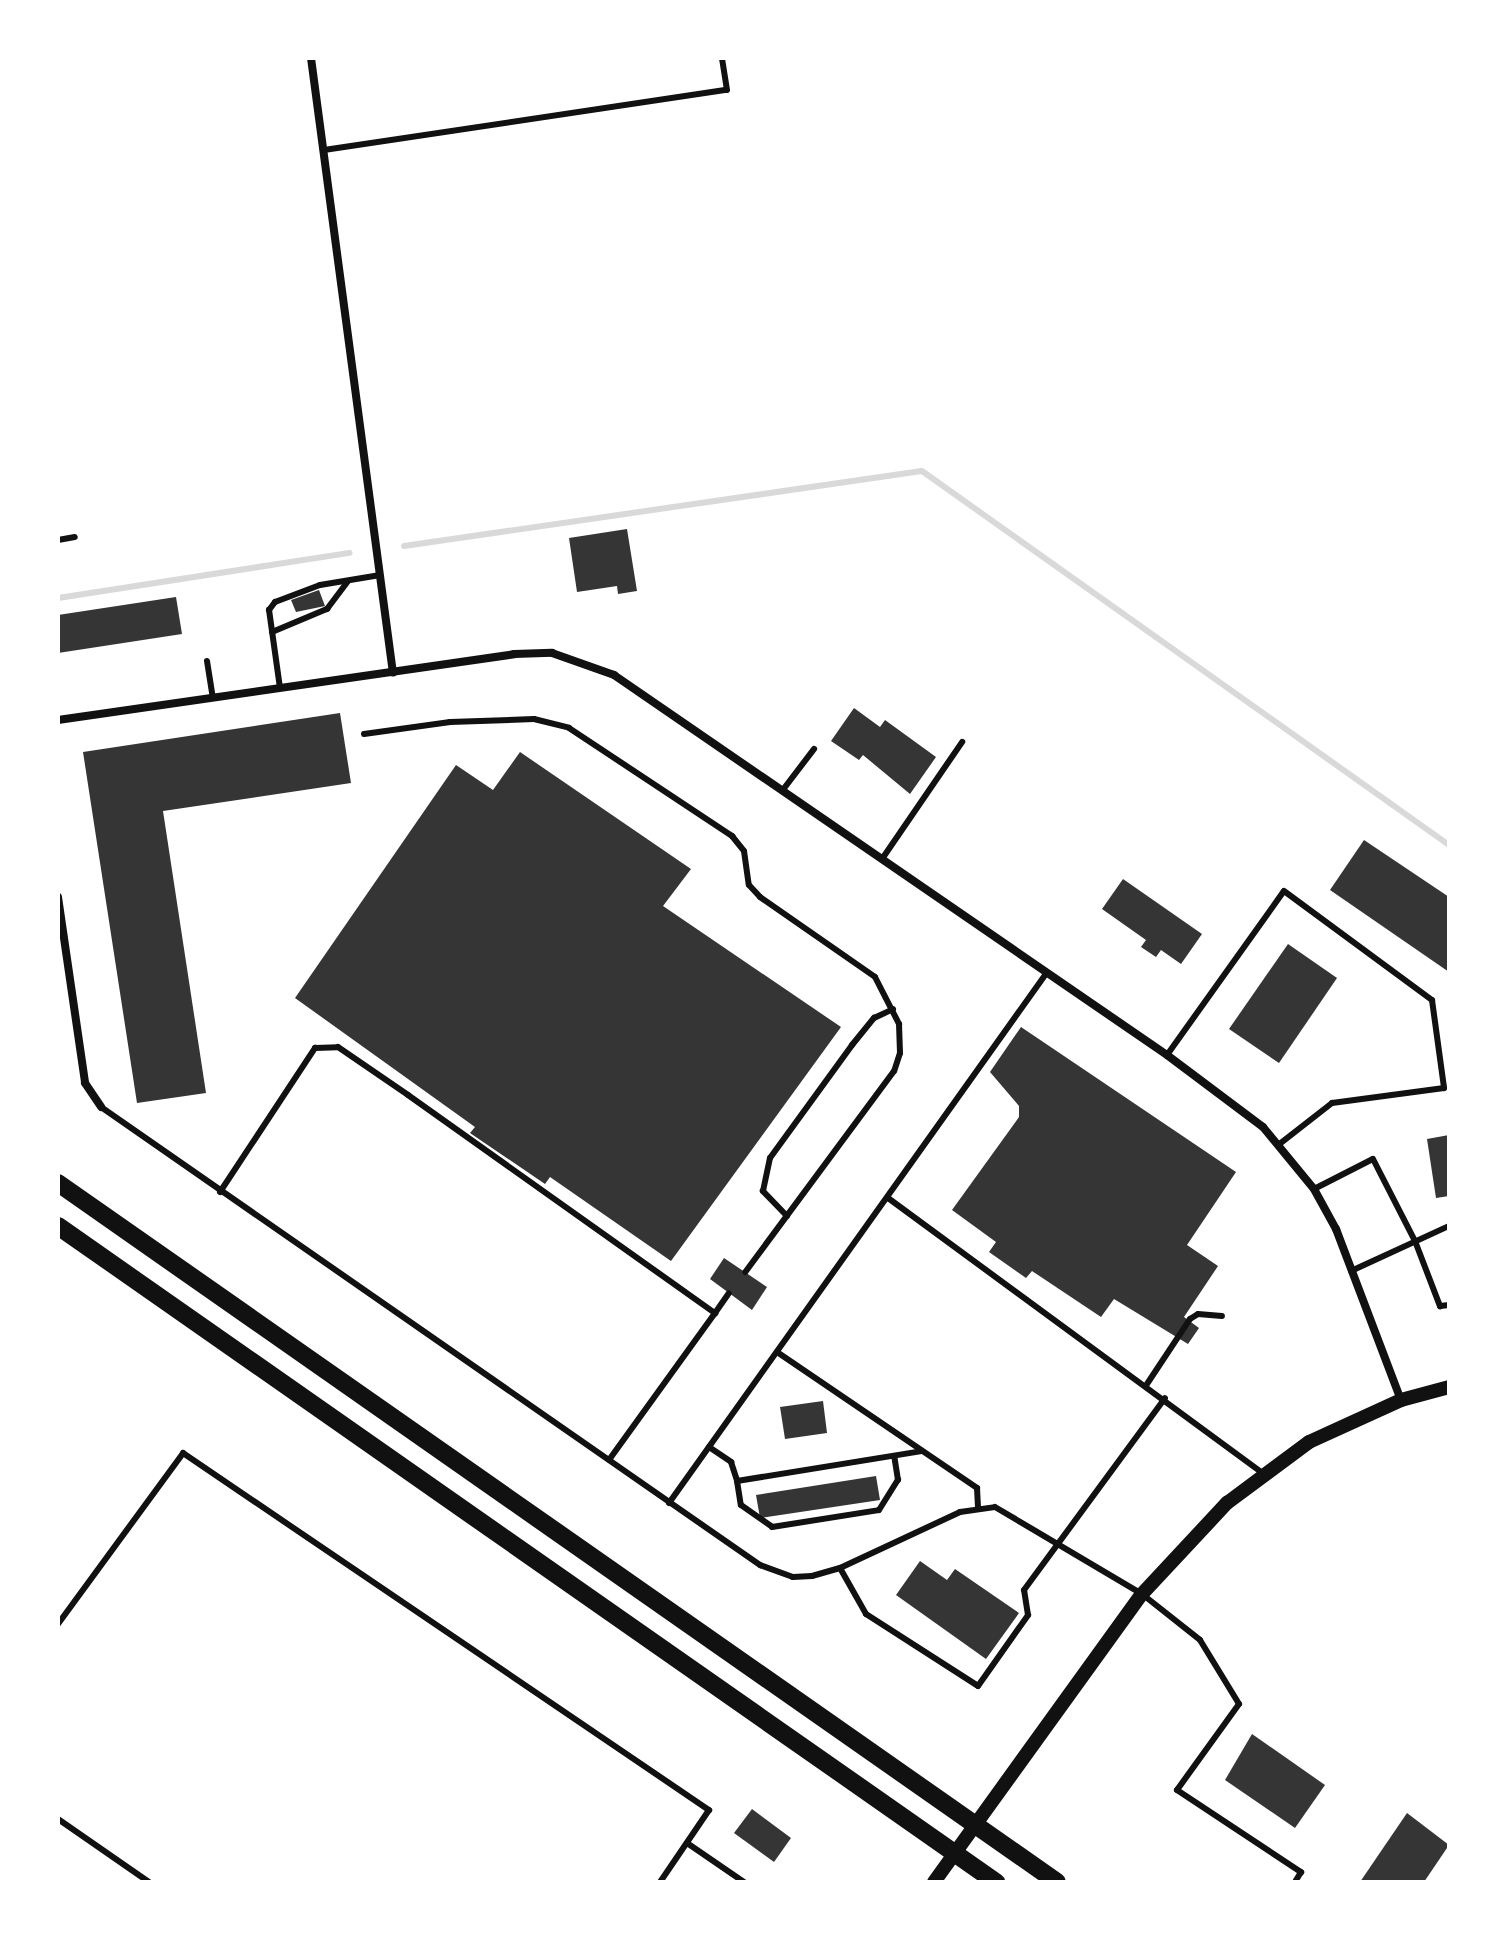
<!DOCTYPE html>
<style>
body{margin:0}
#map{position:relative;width:1507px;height:1940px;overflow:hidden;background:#fff;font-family:"Work Sans",sans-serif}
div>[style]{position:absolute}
.stream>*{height:6px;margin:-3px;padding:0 3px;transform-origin:3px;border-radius:3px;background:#d9d9d9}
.building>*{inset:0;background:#353535}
.service>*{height:6px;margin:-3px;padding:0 3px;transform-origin:3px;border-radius:3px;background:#111}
.minor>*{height:8px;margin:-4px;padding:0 4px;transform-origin:4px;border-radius:4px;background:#111}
.tertiary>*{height:14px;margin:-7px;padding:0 7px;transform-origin:7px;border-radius:7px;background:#111}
.trunk>*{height:18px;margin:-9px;padding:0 9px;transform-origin:9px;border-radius:9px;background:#111}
span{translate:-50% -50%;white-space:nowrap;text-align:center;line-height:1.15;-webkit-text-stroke:7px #fff;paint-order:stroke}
.frame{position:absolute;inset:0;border:60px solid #fff;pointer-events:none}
</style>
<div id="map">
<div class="stream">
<i style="left:404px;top:546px;width:523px;rotate:-8.24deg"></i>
<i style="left:922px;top:471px;width:646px;rotate:35.36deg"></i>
<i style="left:58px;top:598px;width:295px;rotate:-8.8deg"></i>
</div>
<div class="building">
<i style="clip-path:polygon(627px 529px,637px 591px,618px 594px,617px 586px,577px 592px,569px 538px)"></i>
<i style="clip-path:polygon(319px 590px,325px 606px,296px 612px,291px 600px)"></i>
<i style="clip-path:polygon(176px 597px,182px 634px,58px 653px,58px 615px)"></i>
<i style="clip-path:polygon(854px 708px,880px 727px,885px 720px,936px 757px,910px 794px,863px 755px,859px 760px,831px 741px)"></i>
<i style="clip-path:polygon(340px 713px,351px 783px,163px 811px,206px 1093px,137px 1103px,83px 752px)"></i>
<i style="clip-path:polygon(520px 752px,691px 869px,663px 906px,841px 1027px,671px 1261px,550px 1177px,545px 1184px,470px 1133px,475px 1127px,295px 998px,456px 765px,493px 790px)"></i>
<i style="clip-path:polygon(1364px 840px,1449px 897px,1449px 972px,1330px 890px)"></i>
<i style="clip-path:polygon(1123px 879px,1202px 934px,1181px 964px,1161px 950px,1156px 957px,1141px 947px,1146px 940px,1102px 909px)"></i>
<i style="clip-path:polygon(1288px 944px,1337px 978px,1279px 1063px,1229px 1029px)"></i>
<i style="clip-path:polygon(1021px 1027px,1236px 1172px,1187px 1245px,1218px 1266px,1184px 1317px,1199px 1328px,1188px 1344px,1114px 1299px,1101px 1317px,1032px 1271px,1026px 1278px,989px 1252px,996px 1242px,952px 1210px,1019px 1117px,1019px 1106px,990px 1072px)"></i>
<i style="clip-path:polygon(1449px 1135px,1449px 1196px,1436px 1198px,1427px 1139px)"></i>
<i style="clip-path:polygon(724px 1258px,767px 1287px,752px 1310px,710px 1279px)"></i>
<i style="clip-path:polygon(823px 1401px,827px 1433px,785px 1439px,780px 1407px)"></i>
<i style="clip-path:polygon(876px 1476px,880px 1500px,760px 1518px,756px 1495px)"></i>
<i style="clip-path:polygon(920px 1561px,947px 1580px,955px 1569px,1019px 1613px,986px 1659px,896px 1595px)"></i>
<i style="clip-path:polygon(1252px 1734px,1325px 1785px,1295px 1828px,1225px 1780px)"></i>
<i style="clip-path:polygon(752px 1809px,791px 1838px,774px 1862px,734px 1833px)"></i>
<i style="clip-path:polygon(1407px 1813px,1449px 1845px,1424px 1882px,1360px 1882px)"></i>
</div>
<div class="service">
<i style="left:324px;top:150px;width:407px;rotate:-8.5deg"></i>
<i style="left:727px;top:90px;width:32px;rotate:-99deg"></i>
<i style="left:58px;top:540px;width:17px;rotate:-10deg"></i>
<i style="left:272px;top:632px;width:60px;rotate:-22.7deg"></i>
<i style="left:327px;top:609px;width:35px;rotate:-53deg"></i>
<i style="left:207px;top:661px;width:37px;rotate:81deg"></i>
<i style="left:280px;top:688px;width:79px;rotate:-98deg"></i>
<i style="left:269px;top:610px;width:10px;rotate:-53deg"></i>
<i style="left:275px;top:602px;width:48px;rotate:-20.7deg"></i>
<i style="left:320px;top:585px;width:61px;rotate:-9.5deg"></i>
<i style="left:364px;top:734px;width:87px;rotate:-7.9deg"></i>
<i style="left:450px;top:722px;width:84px;rotate:-2deg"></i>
<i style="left:534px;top:719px;width:36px;rotate:14deg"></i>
<i style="left:569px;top:728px;width:196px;rotate:33.5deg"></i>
<i style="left:732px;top:836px;width:19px;rotate:51deg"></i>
<i style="left:744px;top:851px;width:34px;rotate:82deg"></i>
<i style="left:749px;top:885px;width:16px;rotate:47deg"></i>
<i style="left:760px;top:897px;width:140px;rotate:34.8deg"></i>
<i style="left:875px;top:977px;width:53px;rotate:62.9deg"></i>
<i style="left:899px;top:1024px;width:29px;rotate:88deg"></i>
<i style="left:900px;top:1053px;width:19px;rotate:108deg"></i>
<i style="left:894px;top:1071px;width:250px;rotate:126.5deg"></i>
<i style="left:782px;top:791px;width:53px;rotate:-52.7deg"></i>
<i style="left:882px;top:859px;width:142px;rotate:-55.6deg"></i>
<i style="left:1167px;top:1055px;width:201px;rotate:-54.5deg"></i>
<i style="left:1284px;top:891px;width:184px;rotate:36.4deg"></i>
<i style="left:1432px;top:1000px;width:89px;rotate:82.2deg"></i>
<i style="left:1444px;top:1088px;width:113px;rotate:172.4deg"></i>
<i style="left:1332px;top:1103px;width:68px;rotate:142.1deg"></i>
<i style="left:101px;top:1107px;width:803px;rotate:34.8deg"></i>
<i style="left:760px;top:1565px;width:35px;rotate:20deg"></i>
<i style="left:793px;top:1577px;width:19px;rotate:-3deg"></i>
<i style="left:812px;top:1576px;width:29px;rotate:-16deg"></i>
<i style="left:840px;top:1568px;width:132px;rotate:-25deg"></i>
<i style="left:960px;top:1512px;width:35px;rotate:-8deg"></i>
<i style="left:995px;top:1507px;width:171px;rotate:30.6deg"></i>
<i style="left:1142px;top:1594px;width:74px;rotate:38.4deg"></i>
<i style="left:1200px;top:1640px;width:75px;rotate:58.6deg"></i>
<i style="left:1239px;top:1704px;width:106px;rotate:125.8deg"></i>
<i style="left:1177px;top:1790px;width:149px;rotate:33.5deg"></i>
<i style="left:1301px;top:1872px;width:12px;rotate:121deg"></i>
<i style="left:1314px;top:1189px;width:66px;rotate:-27deg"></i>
<i style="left:1373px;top:1159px;width:92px;rotate:62.9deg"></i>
<i style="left:1415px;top:1241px;width:70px;rotate:69deg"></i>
<i style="left:1440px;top:1306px;width:9px;rotate:-6deg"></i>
<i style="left:220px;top:1192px;width:173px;rotate:-56.6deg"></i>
<i style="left:315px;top:1048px;width:23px;rotate:-2deg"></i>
<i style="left:338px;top:1047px;width:85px;rotate:34.4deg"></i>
<i style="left:408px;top:1095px;width:377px;rotate:35.4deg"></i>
<i style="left:715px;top:1313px;width:181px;rotate:125.8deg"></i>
<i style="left:888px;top:1198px;width:464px;rotate:36.3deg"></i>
<i style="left:787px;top:1216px;width:35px;rotate:-134deg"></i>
<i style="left:763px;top:1191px;width:34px;rotate:-78deg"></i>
<i style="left:770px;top:1158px;width:140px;rotate:-54deg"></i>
<i style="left:852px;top:1045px;width:35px;rotate:-51deg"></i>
<i style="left:874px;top:1018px;width:21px;rotate:-25deg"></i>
<i style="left:1351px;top:1271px;width:108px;rotate:-24.7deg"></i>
<i style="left:715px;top:1313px;width:24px;rotate:-55deg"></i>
<i style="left:777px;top:1352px;width:242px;rotate:34.2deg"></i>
<i style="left:977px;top:1488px;width:19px;rotate:87deg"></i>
<i style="left:1147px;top:1384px;width:78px;rotate:-56.5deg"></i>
<i style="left:1190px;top:1319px;width:9px;rotate:-32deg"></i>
<i style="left:1198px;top:1314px;width:24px;rotate:5deg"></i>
<i style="left:709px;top:1447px;width:27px;rotate:34deg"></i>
<i style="left:731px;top:1462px;width:20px;rotate:72deg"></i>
<i style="left:737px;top:1481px;width:187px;rotate:-9.2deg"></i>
<i style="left:737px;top:1481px;width:24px;rotate:81deg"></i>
<i style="left:741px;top:1505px;width:38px;rotate:35deg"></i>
<i style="left:772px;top:1527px;width:108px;rotate:-9deg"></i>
<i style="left:879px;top:1510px;width:36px;rotate:-58deg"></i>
<i style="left:898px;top:1480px;width:24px;rotate:-99deg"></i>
<i style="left:669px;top:1503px;width:648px;rotate:-54.54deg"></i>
<i style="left:840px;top:1568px;width:53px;rotate:60.5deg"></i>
<i style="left:866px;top:1614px;width:133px;rotate:32.7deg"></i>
<i style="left:978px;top:1686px;width:87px;rotate:-54.8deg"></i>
<i style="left:1028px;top:1615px;width:25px;rotate:-99deg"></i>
<i style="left:1024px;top:1590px;width:238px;rotate:-53.7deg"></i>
<i style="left:58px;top:1624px;width:212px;rotate:-53.8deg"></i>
<i style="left:183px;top:1453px;width:636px;rotate:34.17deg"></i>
<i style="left:709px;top:1810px;width:87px;rotate:124.2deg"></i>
<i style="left:58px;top:1819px;width:111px;rotate:34.7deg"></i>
<i style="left:687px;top:1843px;width:69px;rotate:34.4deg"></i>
</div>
<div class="minor">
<i style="left:311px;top:58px;width:620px;rotate:82.41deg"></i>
<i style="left:58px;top:720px;width:461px;rotate:-8.2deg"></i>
<i style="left:514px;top:654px;width:38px;rotate:-2deg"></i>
<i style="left:552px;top:653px;width:66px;rotate:19.5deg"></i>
<i style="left:614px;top:675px;width:671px;rotate:34.5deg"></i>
<i style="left:1167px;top:1055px;width:120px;rotate:36.9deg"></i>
<i style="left:1263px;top:1127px;width:80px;rotate:50.6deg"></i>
<i style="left:1314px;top:1189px;width:46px;rotate:61.2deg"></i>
<i style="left:1336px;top:1229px;width:183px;rotate:69.2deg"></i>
<i style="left:58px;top:897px;width:188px;rotate:81.7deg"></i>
<i style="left:85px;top:1083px;width:29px;rotate:56deg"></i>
</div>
<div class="tertiary">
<i style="left:934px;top:1882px;width:355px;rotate:-54.2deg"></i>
<i style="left:1142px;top:1594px;width:125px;rotate:-47deg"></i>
<i style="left:1227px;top:1503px;width:102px;rotate:-36.6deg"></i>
<i style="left:1309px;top:1442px;width:101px;rotate:-24.5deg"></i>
<i style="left:1401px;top:1400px;width:50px;rotate:-15.2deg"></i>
</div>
<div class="trunk">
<i style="left:58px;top:1183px;width:1219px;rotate:34.98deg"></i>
<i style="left:58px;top:1226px;width:1145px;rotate:34.97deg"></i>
</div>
<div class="frame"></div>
</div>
